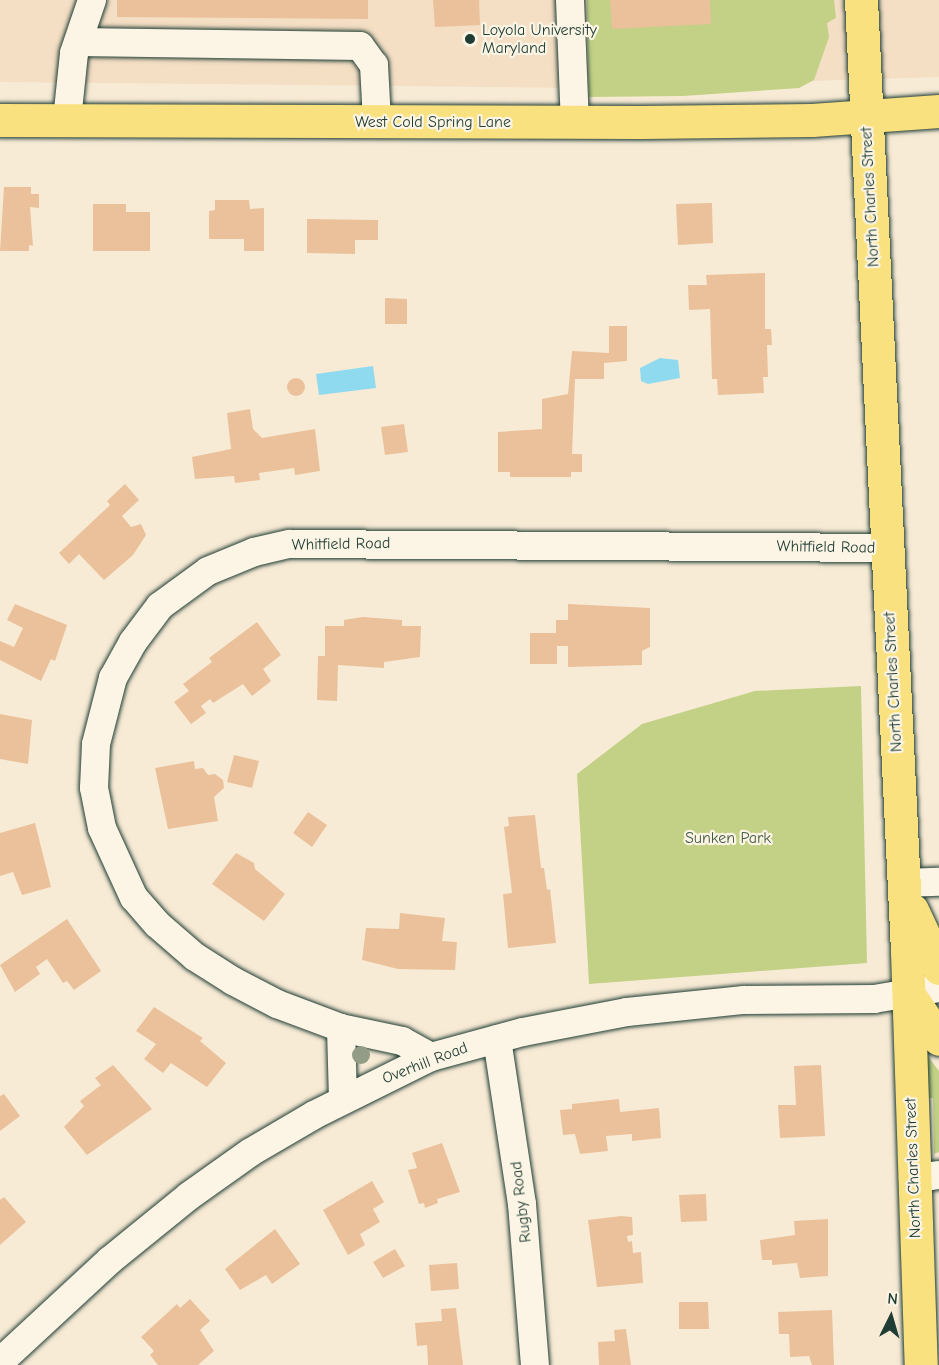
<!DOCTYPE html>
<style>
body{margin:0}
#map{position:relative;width:939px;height:1365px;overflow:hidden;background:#f8ebd6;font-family:"Comic Neue",sans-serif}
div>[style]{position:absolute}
.built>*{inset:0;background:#f4dec4}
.green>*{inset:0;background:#c2d185}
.water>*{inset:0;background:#8fdaef}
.building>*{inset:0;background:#eac19a}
.round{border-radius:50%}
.roads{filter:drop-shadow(0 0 2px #1f3d34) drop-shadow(0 0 2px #1f3d34)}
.minor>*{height:28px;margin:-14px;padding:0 14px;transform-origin:14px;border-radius:14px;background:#fcf5e5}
.major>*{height:33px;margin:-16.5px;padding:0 16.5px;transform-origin:16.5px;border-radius:16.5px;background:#fae180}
.trees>*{width:18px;height:18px;margin:-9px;border-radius:50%;background:#939c86}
.dots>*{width:16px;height:16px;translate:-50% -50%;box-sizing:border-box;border:3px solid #fcf5e5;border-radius:50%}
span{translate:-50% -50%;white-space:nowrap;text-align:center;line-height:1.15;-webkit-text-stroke:4.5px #fcf5e5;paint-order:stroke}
.poi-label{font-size:16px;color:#1f3d34}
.left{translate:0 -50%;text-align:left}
.street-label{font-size:16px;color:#1f3d34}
.park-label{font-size:16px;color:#405b44}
.north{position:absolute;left:861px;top:1287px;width:60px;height:60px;-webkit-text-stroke:4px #fcf5e5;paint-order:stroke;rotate:5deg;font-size:16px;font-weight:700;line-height:24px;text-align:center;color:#1f3d34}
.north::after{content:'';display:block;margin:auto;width:21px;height:27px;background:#1f3d34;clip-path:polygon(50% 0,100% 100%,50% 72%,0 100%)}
</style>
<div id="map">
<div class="built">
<i style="clip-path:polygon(0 0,939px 0,939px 77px,586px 88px,0 82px)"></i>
</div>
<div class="green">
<i style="clip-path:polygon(587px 0,834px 0,836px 18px,827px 23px,829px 37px,814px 80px,799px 88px,683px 96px,589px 97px)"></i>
<i style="clip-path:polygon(861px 686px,867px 963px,589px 984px,577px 774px,642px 724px,755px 691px)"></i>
<i style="clip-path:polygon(923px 1050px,939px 1071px,939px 1152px,934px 1154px,933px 1098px,917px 1098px)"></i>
</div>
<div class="water">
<i style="clip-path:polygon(660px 358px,678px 360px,680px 378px,648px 384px,641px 381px,640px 368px)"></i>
<i style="clip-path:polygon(373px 366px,376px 388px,319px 395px,316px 374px)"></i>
</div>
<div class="building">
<i style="clip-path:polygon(117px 0,368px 0,368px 19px,117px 17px)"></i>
<i style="clip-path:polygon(433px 0,479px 0,480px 25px,435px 27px)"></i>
<i style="clip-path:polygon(610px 0,710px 0,711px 24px,612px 29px)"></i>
<i style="clip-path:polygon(4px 187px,31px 187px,31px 194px,39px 194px,39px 208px,30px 207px,33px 246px,29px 245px,29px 251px,0 251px)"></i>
<i style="clip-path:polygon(215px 200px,249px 200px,250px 209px,264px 208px,264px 251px,244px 251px,244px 239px,209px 239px,209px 211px,215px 210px)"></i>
<i style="clip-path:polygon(712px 203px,713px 243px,678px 245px,676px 204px)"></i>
<i style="clip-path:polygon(93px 204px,126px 204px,126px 212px,150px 212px,150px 251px,93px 251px)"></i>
<i style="clip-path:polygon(307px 219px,378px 220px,378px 240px,355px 240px,355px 254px,307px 253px)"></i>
<i style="clip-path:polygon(765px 273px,765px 329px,771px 329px,772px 345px,767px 345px,768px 377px,763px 377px,764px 393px,718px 395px,717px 379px,712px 379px,710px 309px,689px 310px,688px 285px,707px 285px,706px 275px)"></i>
<i style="clip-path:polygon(385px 298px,407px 299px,407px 324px,385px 324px)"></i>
<i style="clip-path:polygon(609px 326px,627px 326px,627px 361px,604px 363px,604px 379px,575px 379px,572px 454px,582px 454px,582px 472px,571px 472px,571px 477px,510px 477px,510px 472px,498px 472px,498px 432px,542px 429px,542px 399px,568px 394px,572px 351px,609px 353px)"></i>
<i class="round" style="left:287px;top:378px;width:18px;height:18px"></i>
<i style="clip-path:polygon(250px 409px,253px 429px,262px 438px,315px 429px,320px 471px,295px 475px,294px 468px,259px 473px,260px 480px,235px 483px,234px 476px,195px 479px,192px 457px,231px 449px,227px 413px)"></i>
<i style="clip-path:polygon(404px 424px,408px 452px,385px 455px,381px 427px)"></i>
<i style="clip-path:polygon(125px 484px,139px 500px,122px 516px,131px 527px,141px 524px,146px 535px,133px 555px,104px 580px,79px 554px,69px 564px,59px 553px,110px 505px,107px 501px)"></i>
<i style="clip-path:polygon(15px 604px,67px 625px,55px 661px,51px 659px,41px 681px,0 660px,0 641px,14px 647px,23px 628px,7px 620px)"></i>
<i style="clip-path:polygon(568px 604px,650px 608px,650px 647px,642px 651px,642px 665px,568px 667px,568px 646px,557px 646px,557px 664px,530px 664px,530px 633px,556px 633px,556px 620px,568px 620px)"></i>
<i style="clip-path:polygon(363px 617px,402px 620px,402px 626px,421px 626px,420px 657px,384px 662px,384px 668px,338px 665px,337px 701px,317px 700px,318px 656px,325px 656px,325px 626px,344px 626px,344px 620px)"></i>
<i style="clip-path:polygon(257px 622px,281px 655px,263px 669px,271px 681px,252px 696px,243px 684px,213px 703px,210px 699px,201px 706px,206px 713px,191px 724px,174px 702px,189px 691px,183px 684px,212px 662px,209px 658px)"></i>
<i style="clip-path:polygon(0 714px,32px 720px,28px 764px,0 759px)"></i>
<i style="clip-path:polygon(234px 755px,259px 761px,252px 788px,227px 782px)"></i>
<i style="clip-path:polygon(194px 761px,195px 769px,203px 768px,208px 775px,215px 774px,223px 780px,224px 788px,214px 797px,218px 821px,168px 829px,155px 768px)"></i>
<i style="clip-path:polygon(308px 812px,327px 825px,312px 847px,293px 833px)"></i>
<i style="clip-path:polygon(535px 815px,541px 868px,544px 868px,547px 890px,550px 889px,556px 943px,508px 948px,503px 894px,512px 893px,504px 827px,509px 826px,508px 817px)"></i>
<i style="clip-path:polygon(35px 823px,51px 887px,22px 895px,13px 872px,0 876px,0 833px)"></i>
<i style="clip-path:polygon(236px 853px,254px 863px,255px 869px,285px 894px,264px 921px,212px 884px)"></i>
<i style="clip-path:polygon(400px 913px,445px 918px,442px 941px,457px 942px,455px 970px,398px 969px,362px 960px,366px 928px,399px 929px)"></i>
<i style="clip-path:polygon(67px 919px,101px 971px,74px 990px,67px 981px,63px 983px,47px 959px,36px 967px,40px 974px,15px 992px,0 965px)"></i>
<i style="clip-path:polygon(154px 1007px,203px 1038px,200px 1041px,226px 1063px,207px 1087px,171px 1063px,163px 1073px,144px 1059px,156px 1044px,136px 1031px)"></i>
<i style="clip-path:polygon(113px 1065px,152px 1109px,87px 1155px,64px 1127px,84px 1106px,80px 1101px,101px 1085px,95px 1078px)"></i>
<i style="clip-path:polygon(821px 1065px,825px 1136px,780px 1138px,778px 1105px,796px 1105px,794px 1066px)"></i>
<i style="clip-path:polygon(4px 1094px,20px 1116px,0 1131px,0 1096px)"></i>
<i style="clip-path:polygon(619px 1099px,620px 1112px,659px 1108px,661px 1138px,632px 1141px,632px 1134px,606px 1136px,608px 1151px,580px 1154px,575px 1134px,563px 1135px,560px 1110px,572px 1109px,572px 1104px)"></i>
<i style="clip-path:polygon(442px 1143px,460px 1192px,437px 1199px,438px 1203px,425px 1208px,424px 1203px,419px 1204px,408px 1170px,417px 1168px,412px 1153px)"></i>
<i style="clip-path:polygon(372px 1181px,384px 1202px,373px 1209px,380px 1222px,360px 1234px,365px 1245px,348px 1255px,323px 1210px)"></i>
<i style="clip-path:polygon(706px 1194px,707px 1221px,681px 1222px,679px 1195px)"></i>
<i style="clip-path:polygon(4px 1197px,26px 1222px,0 1245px,0 1200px)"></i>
<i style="clip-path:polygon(621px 1216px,632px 1217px,633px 1235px,627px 1236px,628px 1242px,632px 1241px,633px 1253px,641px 1252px,643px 1283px,597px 1287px,588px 1220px)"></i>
<i style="clip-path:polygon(828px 1219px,828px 1276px,800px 1278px,797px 1263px,772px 1265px,772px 1260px,762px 1260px,760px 1240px,795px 1235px,794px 1221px)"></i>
<i style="clip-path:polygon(275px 1229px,300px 1264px,272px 1284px,266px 1275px,240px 1290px,225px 1269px)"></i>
<i style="clip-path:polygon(395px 1249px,405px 1266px,383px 1278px,373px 1262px)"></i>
<i style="clip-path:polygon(457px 1263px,459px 1289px,431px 1291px,429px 1265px)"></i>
<i style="clip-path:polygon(190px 1299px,210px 1321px,200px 1330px,214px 1351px,198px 1365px,158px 1365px,150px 1355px,154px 1351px,141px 1337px,177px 1304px,180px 1308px)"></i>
<i style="clip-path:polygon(679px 1302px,708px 1302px,709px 1329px,679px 1329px)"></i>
<i style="clip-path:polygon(456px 1308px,463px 1365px,428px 1365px,427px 1345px,417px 1346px,415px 1323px,442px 1321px,441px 1309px)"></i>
<i style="clip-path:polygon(832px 1310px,834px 1365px,812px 1365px,809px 1356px,790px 1357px,789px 1334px,779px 1334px,778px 1312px)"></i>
<i style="clip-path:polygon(626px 1329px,631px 1365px,599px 1365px,598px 1342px,615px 1341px,614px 1330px)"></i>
</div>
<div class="roads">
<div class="minor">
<i style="left:570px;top:0;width:123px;rotate:87.7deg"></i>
<i style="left:78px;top:42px;width:282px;rotate:0.8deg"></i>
<i style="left:360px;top:46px;width:24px;rotate:54deg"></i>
<i style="left:374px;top:65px;width:56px;rotate:86.9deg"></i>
<i style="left:67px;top:120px;width:67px;rotate:-84deg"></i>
<i style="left:74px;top:53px;width:56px;rotate:-71.2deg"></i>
<i style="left:903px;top:883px;width:36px;rotate:-2deg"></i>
<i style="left:341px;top:1028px;width:71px;rotate:88.4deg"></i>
<i style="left:497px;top:1039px;width:167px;rotate:81.4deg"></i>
<i style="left:522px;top:1204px;width:162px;rotate:85.4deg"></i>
<i style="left:431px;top:1057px;width:33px;rotate:-151deg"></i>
<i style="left:402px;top:1041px;width:62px;rotate:-168deg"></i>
<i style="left:341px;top:1028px;width:68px;rotate:-159.4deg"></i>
<i style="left:277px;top:1004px;width:50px;rotate:-152.4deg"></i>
<i style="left:233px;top:981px;width:45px;rotate:-147.7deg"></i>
<i style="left:195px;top:957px;width:50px;rotate:-139deg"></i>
<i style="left:157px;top:924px;width:35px;rotate:-131deg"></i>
<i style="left:134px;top:898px;width:77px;rotate:-114.6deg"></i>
<i style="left:102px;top:828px;width:41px;rotate:-101.3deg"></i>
<i style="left:94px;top:788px;width:44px;rotate:-87.4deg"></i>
<i style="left:96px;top:744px;width:68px;rotate:-75.6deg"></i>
<i style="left:113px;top:678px;width:41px;rotate:-60.9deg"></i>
<i style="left:133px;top:642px;width:45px;rotate:-53.1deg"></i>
<i style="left:160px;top:606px;width:59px;rotate:-36.1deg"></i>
<i style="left:208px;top:571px;width:50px;rotate:-22.4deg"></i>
<i style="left:254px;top:552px;width:37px;rotate:-13deg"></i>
<i style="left:290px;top:544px;width:596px;rotate:0.38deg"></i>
<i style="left:913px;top:1179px;width:26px;rotate:-9deg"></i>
<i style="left:0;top:1362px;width:149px;rotate:-42.8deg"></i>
<i style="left:109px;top:1261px;width:103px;rotate:-39.1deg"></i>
<i style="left:189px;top:1196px;width:76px;rotate:-35.4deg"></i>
<i style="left:251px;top:1152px;width:73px;rotate:-30.4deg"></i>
<i style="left:314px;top:1115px;width:131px;rotate:-26.4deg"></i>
<i style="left:431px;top:1057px;width:95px;rotate:-15.2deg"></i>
<i style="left:523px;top:1032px;width:106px;rotate:-10.9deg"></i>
<i style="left:627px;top:1012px;width:118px;rotate:-5.9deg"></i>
<i style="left:744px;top:1000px;width:130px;rotate:-0.4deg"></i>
<i style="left:874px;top:999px;width:66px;rotate:-9.6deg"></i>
</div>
<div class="major">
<i style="left:861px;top:0;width:952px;rotate:87.23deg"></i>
<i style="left:907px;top:951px;width:414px;rotate:88.1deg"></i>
<i style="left:0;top:120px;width:641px;rotate:0.18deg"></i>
<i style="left:641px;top:122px;width:171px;rotate:-0.7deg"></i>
<i style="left:812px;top:120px;width:127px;rotate:-4.1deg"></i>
<i style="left:912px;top:910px;width:64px;rotate:65deg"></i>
<i style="left:909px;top:995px;width:53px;rotate:55.7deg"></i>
</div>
</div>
<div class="trees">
<i style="left:361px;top:1055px"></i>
</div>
<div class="dots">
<i style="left:470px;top:39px;background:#1f3d34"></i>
</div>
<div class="poi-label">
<span class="left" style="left:482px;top:39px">Loyola University<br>Maryland</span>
</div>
<div class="street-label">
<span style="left:433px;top:122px">West Cold Spring Lane</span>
<span style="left:870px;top:197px;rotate:-93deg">North Charles Street</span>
<span style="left:341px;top:544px;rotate:-1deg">Whitfield Road</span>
<span style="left:826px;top:547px;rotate:1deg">Whitfield Road</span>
<span style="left:893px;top:682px;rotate:-93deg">North Charles Street</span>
<span style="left:425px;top:1063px;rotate:-21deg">Overhill Road</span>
<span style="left:913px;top:1168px;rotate:-92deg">North Charles Street</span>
<span style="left:521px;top:1202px;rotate:-97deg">Rugby Road</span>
</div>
<div class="park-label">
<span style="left:728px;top:838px">Sunken Park</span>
</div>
<div class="north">N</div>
</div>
